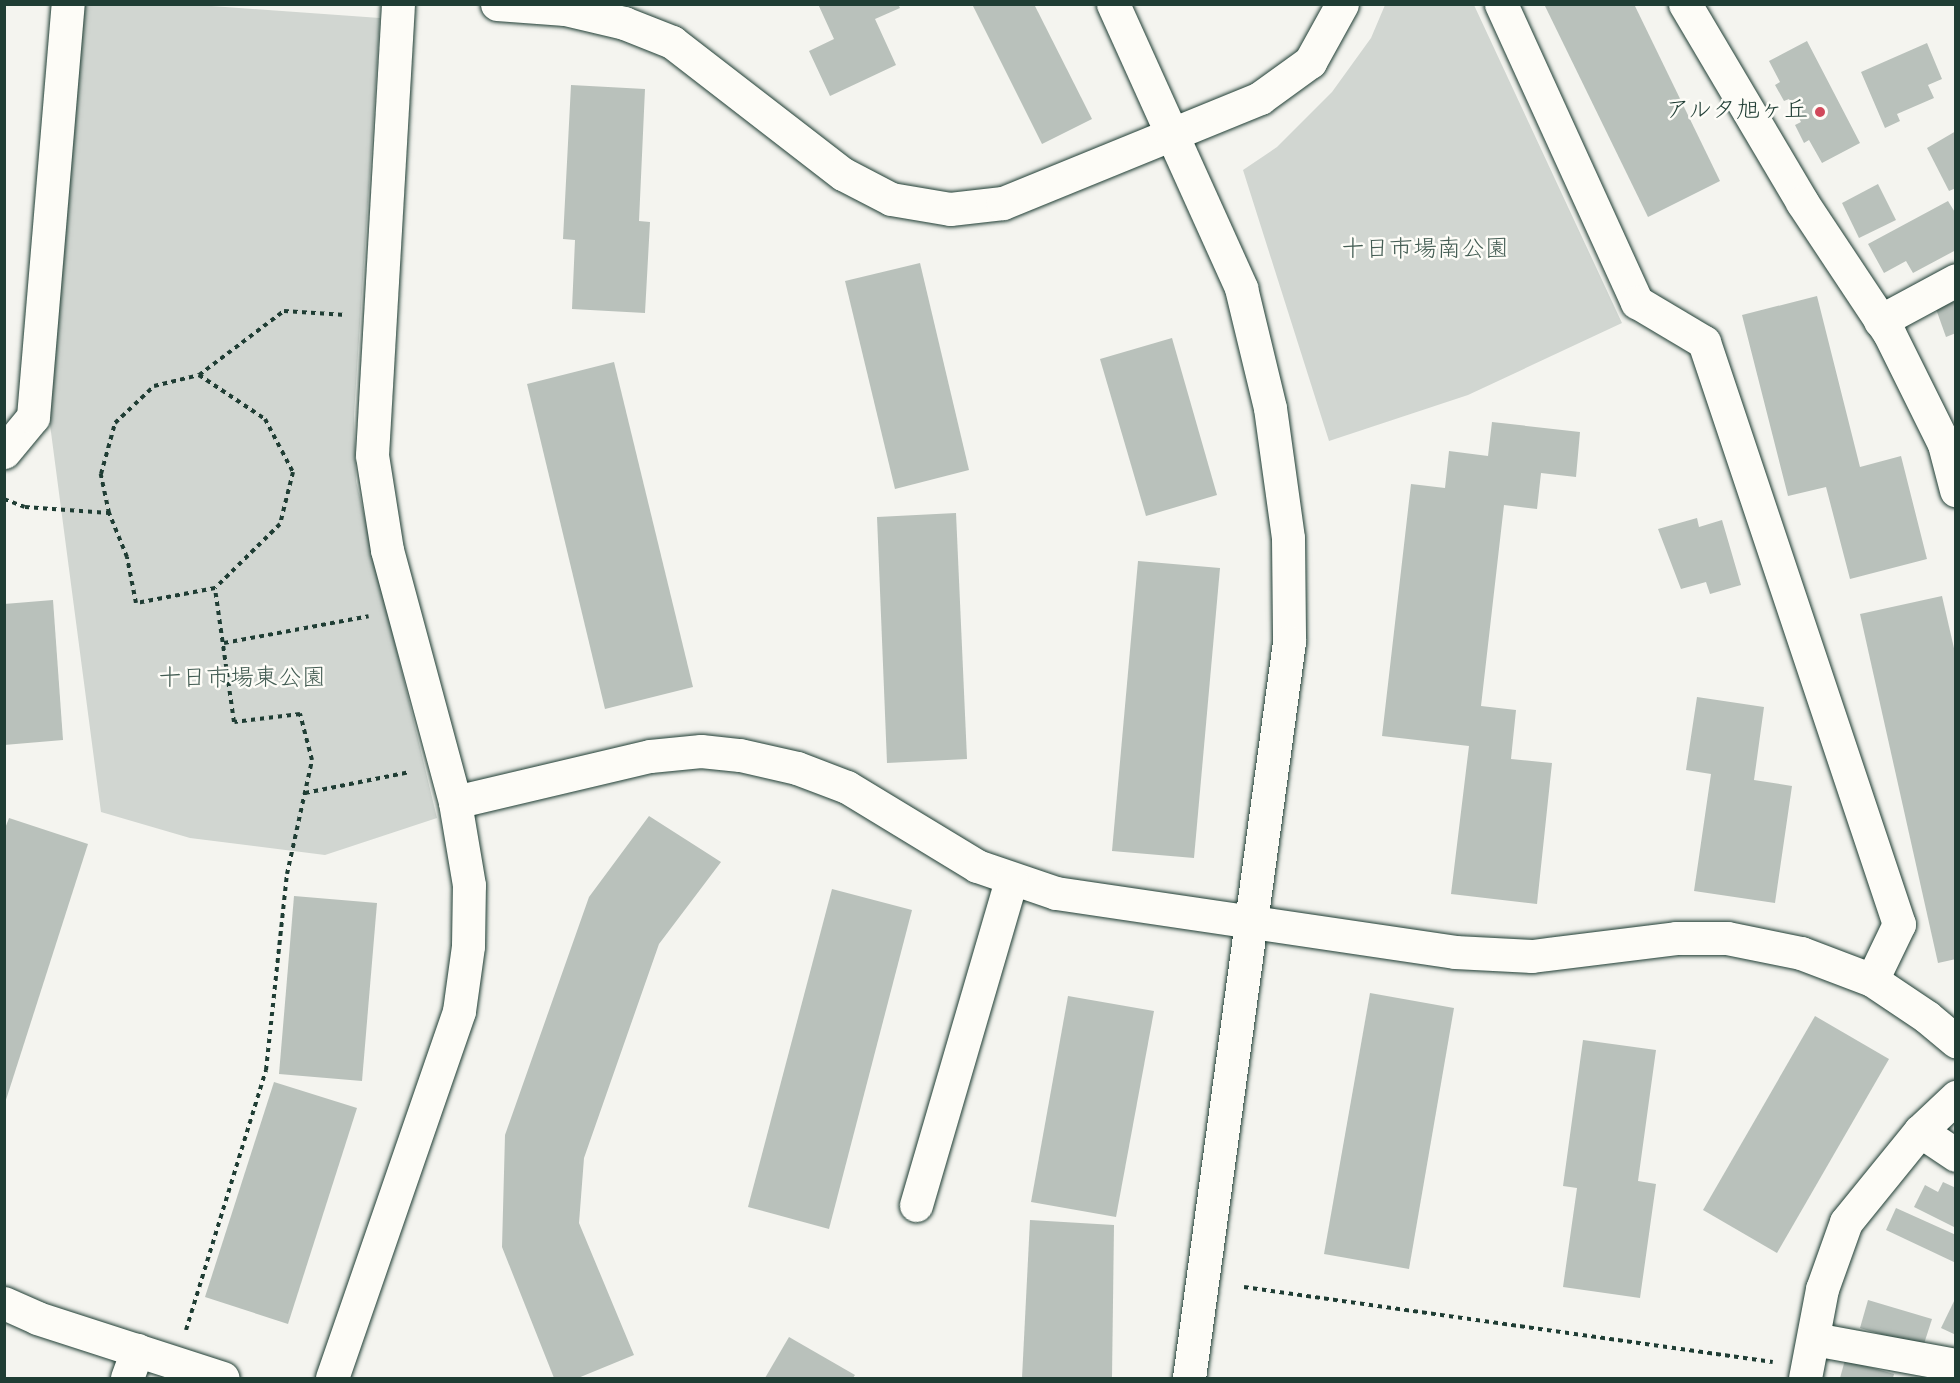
<!DOCTYPE html>
<meta charset="utf-8">
<style>
body{margin:0}
#map{position:relative;width:1960px;height:1383px;overflow:hidden;background:#f4f4ef;font-family:"Indie Flower","Klee One",sans-serif}
div>[style]{position:absolute}
.green>*{inset:0;background:#d1d6d1}
.building>*{inset:0;background:#b9c1bb}
.path>*{height:4px;margin-top:-2px;transform-origin:0;background:repeating-linear-gradient(90deg,#1f3d34 0 4.5px,transparent 0 9px)}
.roads{filter:drop-shadow(0 0 2px #1f3d34) drop-shadow(0 0 2px #1f3d34)}
.minor>*{height:33px;margin:-16.5px;padding:0 16.5px;transform-origin:16.5px;border-radius:16.5px;background:#fdfcf7}
.dots>*{width:16px;height:16px;translate:-50% -50%;box-sizing:border-box;border:3px solid #fdfcf7;border-radius:50%}
span{translate:-50% -50%;white-space:nowrap;text-align:center;line-height:1.15;-webkit-text-stroke:5px #fdfcf7;paint-order:stroke}
.poi-label{font-size:24px;color:#1f3d34}
.right{translate:-100% -50%;text-align:right}
.park-label{font-size:24px;color:#435c53}
.frame{position:absolute;inset:0;border:6px solid #1f3d34;pointer-events:none}
</style>
<div id="map">
<div class="green">
<i style="clip-path:polygon(82px 5px,198px 5px,380px 18px,354px 415px,356px 481px,437px 818px,325px 855px,190px 838px,101px 812px,49px 417px)"></i>
<i style="clip-path:polygon(1385px 5px,1474px 5px,1622px 323px,1468px 395px,1329px 441px,1243px 170px,1277px 147px,1332px 92px,1371px 38px)"></i>
</div>
<div class="building">
<i style="clip-path:polygon(818px 4px,898px 4px,900px 8px,875px 19px,896px 65px,830px 96px,809px 51px,834px 39px)"></i>
<i style="clip-path:polygon(972px 4px,1034px 4px,1092px 119px,1042px 144px)"></i>
<i style="clip-path:polygon(1544px 4px,1634px 4px,1720px 181px,1648px 217px)"></i>
<i style="clip-path:polygon(1807px 41px,1860px 143px,1822px 163px,1809px 140px,1804px 143px,1795px 125px,1801px 122px,1789px 99px,1784px 101px,1775px 85px,1780px 82px,1769px 61px)"></i>
<i style="clip-path:polygon(1927px 43px,1942px 79px,1928px 85px,1934px 98px,1897px 114px,1900px 121px,1885px 128px,1861px 72px)"></i>
<i style="clip-path:polygon(571px 85px,645px 89px,639px 221px,650px 222px,645px 313px,572px 309px,575px 240px,563px 239px)"></i>
<i style="clip-path:polygon(1956px 131px,1956px 188px,1949px 191px,1927px 148px)"></i>
<i style="clip-path:polygon(1878px 184px,1896px 220px,1859px 238px,1842px 203px)"></i>
<i style="clip-path:polygon(1948px 201px,1956px 214px,1956px 250px,1913px 273px,1906px 261px,1884px 273px,1868px 244px)"></i>
<i style="clip-path:polygon(920px 263px,969px 470px,895px 489px,845px 281px)"></i>
<i style="clip-path:polygon(1817px 296px,1860px 467px,1901px 456px,1927px 559px,1850px 579px,1826px 487px,1788px 496px,1742px 315px)"></i>
<i style="clip-path:polygon(1956px 301px,1956px 333px,1946px 337px,1936px 309px)"></i>
<i style="clip-path:polygon(1172px 338px,1217px 495px,1146px 516px,1100px 359px)"></i>
<i style="clip-path:polygon(614px 362px,693px 687px,605px 709px,527px 384px)"></i>
<i style="clip-path:polygon(1492px 422px,1580px 432px,1576px 477px,1541px 473px,1537px 509px,1504px 505px,1481px 706px,1516px 710px,1511px 759px,1552px 763px,1537px 904px,1451px 894px,1469px 746px,1382px 736px,1411px 484px,1445px 488px,1449px 451px,1488px 456px)"></i>
<i style="clip-path:polygon(956px 513px,967px 759px,887px 763px,877px 517px)"></i>
<i style="clip-path:polygon(1697px 518px,1699px 527px,1722px 520px,1741px 585px,1710px 594px,1706px 582px,1681px 589px,1658px 529px)"></i>
<i style="clip-path:polygon(1138px 561px,1220px 568px,1194px 858px,1112px 851px)"></i>
<i style="clip-path:polygon(1942px 596px,1956px 657px,1956px 959px,1938px 963px,1860px 614px)"></i>
<i style="clip-path:polygon(53px 600px,63px 740px,4px 745px,4px 604px)"></i>
<i style="clip-path:polygon(1697px 697px,1764px 707px,1754px 780px,1792px 786px,1775px 903px,1694px 891px,1711px 774px,1686px 770px)"></i>
<i style="clip-path:polygon(649px 816px,721px 862px,659px 944px,584px 1158px,579px 1223px,634px 1355px,578px 1378px,554px 1378px,502px 1247px,505px 1135px,589px 897px)"></i>
<i style="clip-path:polygon(9px 818px,88px 844px,5px 1103px,4px 831px)"></i>
<i style="clip-path:polygon(832px 889px,912px 910px,829px 1229px,748px 1207px)"></i>
<i style="clip-path:polygon(294px 896px,377px 903px,362px 1081px,279px 1074px)"></i>
<i style="clip-path:polygon(1370px 993px,1454px 1008px,1409px 1269px,1324px 1254px)"></i>
<i style="clip-path:polygon(1068px 996px,1154px 1011px,1116px 1217px,1031px 1202px)"></i>
<i style="clip-path:polygon(1815px 1016px,1889px 1059px,1777px 1253px,1703px 1210px)"></i>
<i style="clip-path:polygon(1583px 1040px,1656px 1050px,1638px 1181px,1656px 1184px,1640px 1298px,1563px 1287px,1577px 1188px,1563px 1186px)"></i>
<i style="clip-path:polygon(274px 1082px,357px 1108px,288px 1324px,205px 1297px)"></i>
<i style="clip-path:polygon(1943px 1182px,1956px 1188px,1956px 1228px,1914px 1207px,1925px 1185px,1938px 1192px)"></i>
<i style="clip-path:polygon(1896px 1208px,1956px 1235px,1956px 1263px,1886px 1230px)"></i>
<i style="clip-path:polygon(1030px 1220px,1114px 1225px,1112px 1378px,1022px 1378px)"></i>
<i style="clip-path:polygon(1956px 1297px,1956px 1335px,1941px 1328px)"></i>
<i style="clip-path:polygon(1868px 1300px,1932px 1319px,1923px 1347px,1860px 1328px)"></i>
<i style="clip-path:polygon(789px 1337px,855px 1375px,853px 1378px,765px 1378px)"></i>
<i style="clip-path:polygon(1845px 1360px,1894px 1374px,1893px 1378px,1840px 1378px)"></i>
</div>
<div class="path">
<i style="left:199px;top:375px;width:79px;rotate:33.7deg"></i>
<i style="left:265px;top:419px;width:60px;rotate:62.2deg"></i>
<i style="left:293px;top:472px;width:54px;rotate:104deg"></i>
<i style="left:280px;top:524px;width:91px;rotate:135.4deg"></i>
<i style="left:215px;top:588px;width:80px;rotate:169.2deg"></i>
<i style="left:136px;top:603px;width:47px;rotate:-101.1deg"></i>
<i style="left:127px;top:557px;width:48px;rotate:-112.2deg"></i>
<i style="left:109px;top:513px;width:40px;rotate:-102deg"></i>
<i style="left:101px;top:474px;width:53px;rotate:-74.6deg"></i>
<i style="left:115px;top:423px;width:54px;rotate:-43.5deg"></i>
<i style="left:154px;top:386px;width:46px;rotate:-13.7deg"></i>
<i style="left:199px;top:375px;width:106px;rotate:-37deg"></i>
<i style="left:284px;top:311px;width:62px;rotate:3.7deg"></i>
<i style="left:4px;top:499px;width:22px;rotate:21deg"></i>
<i style="left:25px;top:507px;width:84px;rotate:4.1deg"></i>
<i style="left:224px;top:643px;width:147px;rotate:-10.5deg"></i>
<i style="left:305px;top:793px;width:107px;rotate:-11.3deg"></i>
<i style="left:1244px;top:1287px;width:534px;rotate:8.07deg"></i>
<i style="left:186px;top:1330px;width:272px;rotate:-72.9deg"></i>
<i style="left:266px;top:1070px;width:197px;rotate:-83.9deg"></i>
<i style="left:287px;top:874px;width:117px;rotate:-77.6deg"></i>
<i style="left:312px;top:760px;width:48px;rotate:-104.6deg"></i>
<i style="left:300px;top:714px;width:66px;rotate:173.1deg"></i>
<i style="left:234px;top:722px;width:135px;rotate:-98.1deg"></i>
</div>
<div class="roads">
<div class="minor">
<i style="left:497px;top:4px;width:68px;rotate:4.2deg"></i>
<i style="left:565px;top:9px;width:61px;rotate:13.3deg"></i>
<i style="left:624px;top:23px;width:52px;rotate:21.6deg"></i>
<i style="left:672px;top:42px;width:216px;rotate:37.7deg"></i>
<i style="left:843px;top:174px;width:54px;rotate:27.5deg"></i>
<i style="left:891px;top:199px;width:60px;rotate:9.6deg"></i>
<i style="left:950px;top:209px;width:53px;rotate:-6.5deg"></i>
<i style="left:1003px;top:203px;width:278px;rotate:-22.2deg"></i>
<i style="left:1260px;top:98px;width:62px;rotate:-35.8deg"></i>
<i style="left:1310px;top:62px;width:66px;rotate:-61.1deg"></i>
<i style="left:1113px;top:4px;width:312px;rotate:65.7deg"></i>
<i style="left:1241px;top:288px;width:123px;rotate:76.4deg"></i>
<i style="left:1270px;top:408px;width:131px;rotate:82.1deg"></i>
<i style="left:1288px;top:538px;width:104px;rotate:89.4deg"></i>
<i style="left:1289px;top:642px;width:743px;rotate:97.74deg"></i>
<i style="left:1501px;top:4px;width:328px;rotate:65.5deg"></i>
<i style="left:1637px;top:302px;width:78px;rotate:30.8deg"></i>
<i style="left:1704px;top:342px;width:614px;rotate:71.48deg"></i>
<i style="left:1899px;top:924px;width:62px;rotate:115.7deg"></i>
<i style="left:1685px;top:4px;width:230px;rotate:59.4deg"></i>
<i style="left:1802px;top:202px;width:157px;rotate:56.4deg"></i>
<i style="left:1889px;top:333px;width:124px;rotate:63.6deg"></i>
<i style="left:1944px;top:444px;width:48px;rotate:75.4deg"></i>
<i style="left:1880px;top:321px;width:86px;rotate:-28.3deg"></i>
<i style="left:4px;top:452px;width:45px;rotate:-50.4deg"></i>
<i style="left:33px;top:417px;width:414px;rotate:-85.2deg"></i>
<i style="left:455px;top:802px;width:200px;rotate:-13.3deg"></i>
<i style="left:650px;top:756px;width:51px;rotate:-5.6deg"></i>
<i style="left:701px;top:751px;width:39px;rotate:6deg"></i>
<i style="left:740px;top:755px;width:58px;rotate:12.8deg"></i>
<i style="left:797px;top:768px;width:53px;rotate:20.8deg"></i>
<i style="left:847px;top:787px;width:152px;rotate:31.3deg"></i>
<i style="left:977px;top:866px;width:83px;rotate:18.9deg"></i>
<i style="left:1056px;top:893px;width:403px;rotate:8.4deg"></i>
<i style="left:1455px;top:952px;width:77px;rotate:3deg"></i>
<i style="left:1532px;top:956px;width:145px;rotate:-7.1deg"></i>
<i style="left:1676px;top:938px;width:51px"></i>
<i style="left:1727px;top:938px;width:76px;rotate:11.5deg"></i>
<i style="left:1801px;top:953px;width:76px;rotate:20.8deg"></i>
<i style="left:1872px;top:980px;width:66px;rotate:33.9deg"></i>
<i style="left:1927px;top:1017px;width:38px;rotate:40deg"></i>
<i style="left:1920px;top:1131px;width:43px;rotate:33.7deg"></i>
<i style="left:916px;top:1205px;width:339px;rotate:-73.7deg"></i>
<i style="left:4px;top:1303px;width:36px;rotate:24deg"></i>
<i style="left:37px;top:1318px;width:195px;rotate:17.9deg"></i>
<i style="left:1814px;top:1339px;width:144px;rotate:10.4deg"></i>
<i style="left:127px;top:1378px;width:30px;rotate:-70deg"></i>
<i style="left:332px;top:1378px;width:388px;rotate:-70.9deg"></i>
<i style="left:459px;top:1011px;width:66px;rotate:-82.1deg"></i>
<i style="left:468px;top:946px;width:61px;rotate:-89.1deg"></i>
<i style="left:469px;top:885px;width:84px;rotate:-99.6deg"></i>
<i style="left:455px;top:802px;width:261px;rotate:-105.1deg"></i>
<i style="left:387px;top:550px;width:96px;rotate:-99deg"></i>
<i style="left:372px;top:455px;width:452px;rotate:-86.7deg"></i>
<i style="left:1805px;top:1378px;width:91px;rotate:-79.2deg"></i>
<i style="left:1822px;top:1289px;width:71px;rotate:-70.3deg"></i>
<i style="left:1846px;top:1222px;width:117px;rotate:-50.9deg"></i>
<i style="left:1920px;top:1131px;width:50px;rotate:-43.4deg"></i>
</div>
</div>
<div class="dots">
<i style="left:1820px;top:112px;background:#d1495b"></i>
</div>
<div class="poi-label">
<span class="right" style="left:1808px;top:112px">アルタ旭ヶ丘</span>
</div>
<div class="park-label">
<span style="left:1425px;top:251px">十日市場南公園</span>
<span style="left:242px;top:680px">十日市場東公園</span>
</div>
<div class="frame"></div>
</div>
